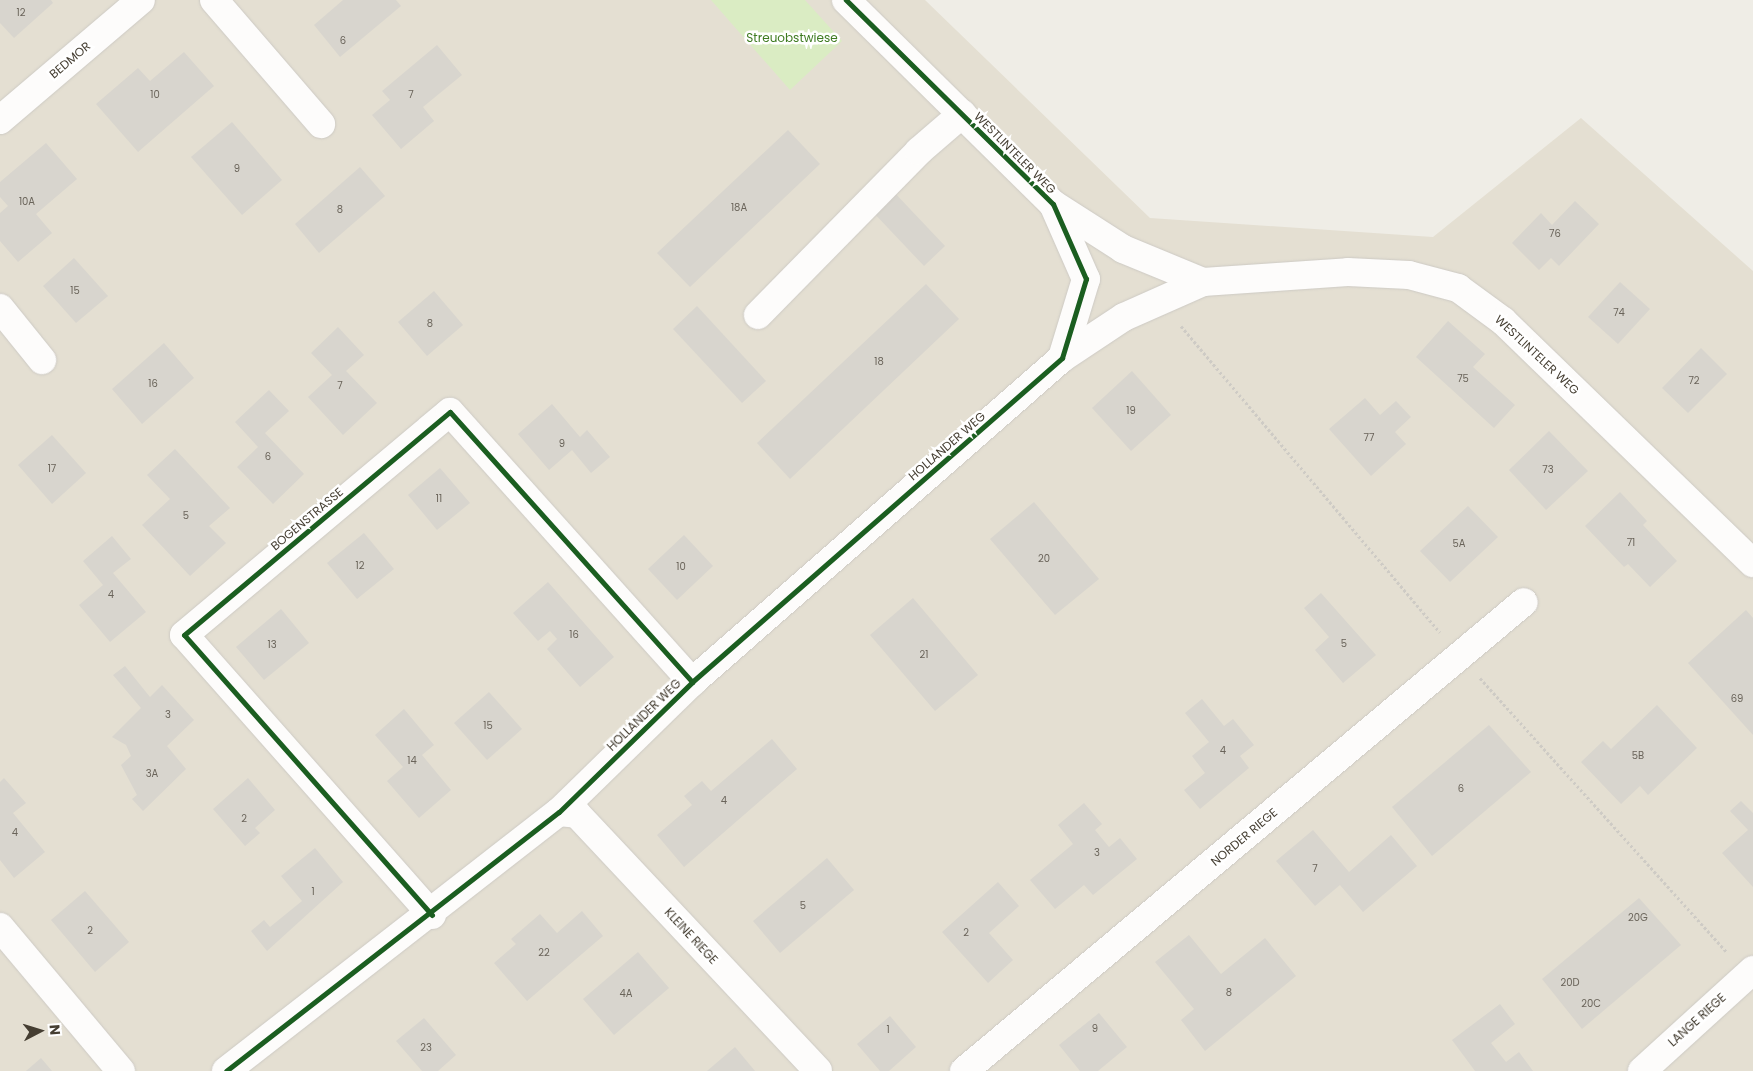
<!DOCTYPE html>
<style>
body{margin:0}
#map{position:relative;width:1753px;height:1071px;overflow:hidden;background:#efede6;font-family:Poppins,sans-serif}
div>[style]{position:absolute}
.residential>*{inset:0;background:#e4dfd2}
.green>*{inset:0;background:#daecc3}
.building>*{inset:0;background:#d8d5ce}
.path>*{height:3px;margin-top:-1.5px;transform-origin:0;background:repeating-linear-gradient(90deg,#cecbc5 0 2.5px,transparent 0 5px)}
.roads{filter:drop-shadow(0 0 1px #cdcac4) drop-shadow(0 0 1px #cdcac4)}
.minor>*{height:28px;margin:-14px;padding:0 14px;transform-origin:14px;border-radius:14px;background:#fdfcfb}
.cycleway>*{height:5px;margin:-2.5px;padding:0 2.5px;transform-origin:2.5px;border-radius:2.5px;background:#1b5e20}
span{translate:-50% -50%;white-space:nowrap;text-align:center;line-height:1.15;-webkit-text-stroke:5px #fff;paint-order:stroke}
.number-label{font-size:10px;color:#6a645a}
.number-label span{-webkit-text-stroke-width:0}
.park-label{font-size:12px;color:#3e7b21}
.street-label{font-size:12px;color:#453e32}
.north{position:absolute;left:15px;top:1006px;width:50px;height:50px;-webkit-text-stroke:4px #fff;paint-order:stroke;rotate:85deg;font-size:14px;font-weight:700;line-height:20px;text-align:center;color:#453e32}
.north::after{content:'';display:block;margin:auto;width:18px;height:22px;background:#453e32;clip-path:polygon(50% 0,100% 100%,50% 72%,0 100%)}
</style>
<div id="map">
<div class="residential">
<i style="clip-path:polygon(0 0,925px 0,1150px 218px,1433px 237px,1581px 118px,1753px 271px,1753px 1071px,0 1071px)"></i>
</div>
<div class="green">
<i style="clip-path:polygon(711px 0,805px 0,842px 41px,790px 90px)"></i>
</div>
<div class="building">
<i style="clip-path:polygon(0 0,51px 0,53px 3px,14px 38px,0 23px)"></i>
<i style="clip-path:polygon(343px 0,396px 0,401px 6px,340px 57px,314px 25px)"></i>
<i style="clip-path:polygon(437px 45px,462px 75px,423px 107px,434px 121px,401px 149px,372px 115px,390px 100px,382px 91px)"></i>
<i style="clip-path:polygon(184px 52px,214px 86px,138px 152px,96px 104px,138px 68px,150px 81px)"></i>
<i style="clip-path:polygon(232px 122px,282px 180px,242px 215px,191px 157px)"></i>
<i style="clip-path:polygon(788px 130px,820px 164px,690px 287px,657px 253px)"></i>
<i style="clip-path:polygon(46px 143px,77px 179px,36px 214px,52px 233px,18px 262px,0 241px,0 213px,8px 206px,0 197px,0 182px)"></i>
<i style="clip-path:polygon(360px 167px,385px 196px,319px 253px,295px 224px)"></i>
<i style="clip-path:polygon(892px 190px,945px 246px,924px 266px,871px 210px)"></i>
<i style="clip-path:polygon(1575px 201px,1599px 224px,1559px 266px,1551px 258px,1539px 270px,1512px 243px,1541px 213px,1552px 225px)"></i>
<i style="clip-path:polygon(74px 258px,108px 296px,76px 323px,43px 286px)"></i>
<i style="clip-path:polygon(1620px 282px,1650px 309px,1618px 344px,1588px 317px)"></i>
<i style="clip-path:polygon(926px 284px,959px 319px,790px 479px,757px 443px)"></i>
<i style="clip-path:polygon(434px 291px,463px 325px,427px 356px,398px 322px)"></i>
<i style="clip-path:polygon(697px 306px,766px 381px,742px 403px,673px 329px)"></i>
<i style="clip-path:polygon(1448px 321px,1485px 354px,1473px 367px,1515px 405px,1494px 428px,1416px 357px)"></i>
<i style="clip-path:polygon(338px 327px,364px 355px,346px 371px,377px 403px,343px 435px,308px 397px,332px 375px,311px 353px)"></i>
<i style="clip-path:polygon(164px 343px,194px 378px,142px 424px,112px 389px)"></i>
<i style="clip-path:polygon(1701px 348px,1727px 374px,1688px 413px,1662px 388px)"></i>
<i style="clip-path:polygon(1132px 371px,1171px 415px,1131px 451px,1092px 408px)"></i>
<i style="clip-path:polygon(269px 390px,289px 411px,265px 433px,304px 474px,273px 504px,237px 467px,258px 447px,235px 422px)"></i>
<i style="clip-path:polygon(1365px 398px,1380px 415px,1396px 401px,1411px 417px,1395px 432px,1406px 444px,1371px 476px,1329px 429px)"></i>
<i style="clip-path:polygon(552px 404px,580px 437px,587px 430px,610px 457px,591px 473px,572px 450px,549px 470px,518px 434px)"></i>
<i style="clip-path:polygon(1549px 431px,1588px 471px,1546px 510px,1509px 470px)"></i>
<i style="clip-path:polygon(52px 435px,86px 473px,52px 504px,18px 465px)"></i>
<i style="clip-path:polygon(175px 449px,230px 508px,209px 526px,226px 543px,190px 576px,142px 525px,170px 499px,147px 475px)"></i>
<i style="clip-path:polygon(440px 468px,470px 503px,437px 530px,408px 495px)"></i>
<i style="clip-path:polygon(1620px 492px,1647px 521px,1643px 525px,1677px 561px,1650px 587px,1628px 564px,1624px 567px,1585px 526px)"></i>
<i style="clip-path:polygon(1034px 502px,1099px 579px,1055px 615px,990px 539px)"></i>
<i style="clip-path:polygon(1468px 506px,1498px 537px,1450px 582px,1420px 551px)"></i>
<i style="clip-path:polygon(364px 533px,394px 569px,357px 599px,327px 563px)"></i>
<i style="clip-path:polygon(684px 535px,713px 566px,677px 600px,648px 569px)"></i>
<i style="clip-path:polygon(112px 536px,131px 559px,113px 573px,146px 612px,110px 642px,79px 605px,103px 585px,83px 561px)"></i>
<i style="clip-path:polygon(548px 582px,614px 657px,580px 687px,547px 649px,557px 639px,550px 631px,538px 641px,513px 613px)"></i>
<i style="clip-path:polygon(1321px 593px,1376px 655px,1343px 683px,1315px 650px,1329px 637px,1304px 608px)"></i>
<i style="clip-path:polygon(913px 598px,978px 675px,935px 711px,870px 635px)"></i>
<i style="clip-path:polygon(281px 609px,309px 643px,264px 680px,236px 647px)"></i>
<i style="clip-path:polygon(1746px 610px,1753px 618px,1753px 735px,1688px 663px)"></i>
<i style="clip-path:polygon(125px 666px,150px 697px,162px 685px,194px 720px,167px 746px,186px 769px,143px 811px,132px 799px,137px 795px,121px 765px,131px 756px,126px 745px,112px 737px,141px 708px,113px 675px)"></i>
<i style="clip-path:polygon(489px 692px,522px 729px,487px 760px,454px 723px)"></i>
<i style="clip-path:polygon(1202px 699px,1224px 726px,1233px 719px,1254px 745px,1240px 756px,1249px 768px,1200px 809px,1184px 790px,1205px 773px,1192px 756px,1209px 742px,1185px 713px)"></i>
<i style="clip-path:polygon(1657px 705px,1697px 748px,1648px 795px,1640px 786px,1621px 804px,1581px 762px,1603px 741px,1611px 749px)"></i>
<i style="clip-path:polygon(404px 709px,434px 745px,422px 755px,451px 790px,419px 818px,387px 781px,403px 767px,375px 735px)"></i>
<i style="clip-path:polygon(1489px 725px,1531px 772px,1432px 856px,1392px 807px)"></i>
<i style="clip-path:polygon(772px 739px,797px 769px,684px 867px,657px 835px,692px 805px,684px 796px,702px 781px,711px 791px)"></i>
<i style="clip-path:polygon(4px 778px,26px 803px,13px 813px,45px 852px,14px 878px,0 860px,0 782px)"></i>
<i style="clip-path:polygon(248px 778px,275px 810px,255px 828px,260px 833px,245px 846px,213px 809px)"></i>
<i style="clip-path:polygon(1741px 801px,1753px 813px,1753px 887px,1722px 853px,1748px 830px,1730px 811px)"></i>
<i style="clip-path:polygon(1084px 803px,1102px 824px,1095px 830px,1109px 847px,1120px 838px,1137px 859px,1093px 895px,1084px 885px,1055px 909px,1030px 880px,1073px 844px,1058px 825px)"></i>
<i style="clip-path:polygon(1313px 830px,1349px 872px,1391px 835px,1417px 866px,1363px 912px,1340px 885px,1315px 906px,1276px 861px)"></i>
<i style="clip-path:polygon(315px 848px,343px 882px,267px 951px,251px 931px,264px 920px,270px 927px,302px 901px,281px 876px)"></i>
<i style="clip-path:polygon(827px 858px,854px 890px,780px 953px,753px 921px)"></i>
<i style="clip-path:polygon(998px 882px,1019px 906px,989px 933px,1013px 960px,988px 983px,942px 932px)"></i>
<i style="clip-path:polygon(85px 891px,129px 942px,95px 972px,51px 920px)"></i>
<i style="clip-path:polygon(1639px 898px,1681px 945px,1582px 1029px,1542px 979px)"></i>
<i style="clip-path:polygon(582px 911px,603px 936px,527px 1001px,494px 963px,516px 944px,511px 939px,540px 914px,557px 933px)"></i>
<i style="clip-path:polygon(1189px 935px,1221px 974px,1265px 938px,1296px 976px,1205px 1051px,1181px 1020px,1194px 1009px,1155px 962px)"></i>
<i style="clip-path:polygon(638px 952px,669px 988px,614px 1035px,583px 999px)"></i>
<i style="clip-path:polygon(1500px 1004px,1515px 1024px,1491px 1043px,1506px 1062px,1519px 1052px,1533px 1071px,1475px 1071px,1452px 1040px)"></i>
<i style="clip-path:polygon(1099px 1013px,1127px 1047px,1098px 1071px,1080px 1071px,1059px 1045px)"></i>
<i style="clip-path:polygon(890px 1016px,916px 1047px,889px 1071px,880px 1071px,857px 1044px)"></i>
<i style="clip-path:polygon(424px 1018px,456px 1055px,438px 1071px,422px 1071px,396px 1041px)"></i>
<i style="clip-path:polygon(735px 1047px,755px 1071px,707px 1071px)"></i>
<i style="clip-path:polygon(41px 1058px,52px 1071px,26px 1071px)"></i>
</div>
<div class="path">
<i style="left:1181px;top:326px;width:401px;rotate:49.8deg"></i>
<i style="left:1480px;top:678px;width:369px;rotate:48deg"></i>
</div>
<div class="roads">
<div class="minor">
<i style="left:214px;top:0;width:164px;rotate:49.2deg"></i>
<i style="left:846px;top:0;width:291px;rotate:44.6deg"></i>
<i style="left:1053px;top:204px;width:83px;rotate:32.7deg"></i>
<i style="left:1123px;top:249px;width:87px;rotate:22.4deg"></i>
<i style="left:0;top:120px;width:185px;rotate:-40.4deg"></i>
<i style="left:1053px;top:204px;width:82px;rotate:66.3deg"></i>
<i style="left:1086px;top:279px;width:83px;rotate:106.9deg"></i>
<i style="left:0;top:308px;width:67px;rotate:51.1deg"></i>
<i style="left:758px;top:315px;width:230px;rotate:-45.5deg"></i>
<i style="left:919px;top:151px;width:57px;rotate:-40.7deg"></i>
<i style="left:559px;top:812px;width:18px;rotate:6deg"></i>
<i style="left:577px;top:814px;width:352px;rotate:46.8deg"></i>
<i style="left:432px;top:915px;width:374px;rotate:-131.5deg"></i>
<i style="left:184px;top:635px;width:347px;rotate:-40deg"></i>
<i style="left:450px;top:412px;width:363px;rotate:48.1deg"></i>
<i style="left:0;top:927px;width:188px;rotate:50deg"></i>
<i style="left:226px;top:1071px;width:422px;rotate:-37.9deg"></i>
<i style="left:559px;top:812px;width:186px;rotate:-44.3deg"></i>
<i style="left:692px;top:682px;width:492px;rotate:-41.2deg"></i>
<i style="left:1062px;top:358px;width:74px;rotate:-33.5deg"></i>
<i style="left:1124px;top:317px;width:86px;rotate:-23.9deg"></i>
<i style="left:1203px;top:282px;width:145px;rotate:-3.9deg"></i>
<i style="left:1348px;top:272px;width:61px;rotate:2.8deg"></i>
<i style="left:1409px;top:275px;width:51px;rotate:14.9deg"></i>
<i style="left:1458px;top:288px;width:56px;rotate:36.3deg"></i>
<i style="left:1503px;top:321px;width:348px;rotate:44.1deg"></i>
<i style="left:964px;top:1071px;width:730px;rotate:-39.95deg"></i>
<i style="left:1642px;top:1071px;width:150px;rotate:-42.3deg"></i>
</div>
</div>
<div class="cycleway">
<i style="left:432px;top:915px;width:374px;rotate:-131.5deg"></i>
<i style="left:184px;top:635px;width:347px;rotate:-40deg"></i>
<i style="left:450px;top:412px;width:363px;rotate:48.1deg"></i>
<i style="left:226px;top:1071px;width:422px;rotate:-37.9deg"></i>
<i style="left:559px;top:812px;width:186px;rotate:-44.3deg"></i>
<i style="left:692px;top:682px;width:492px;rotate:-41.2deg"></i>
<i style="left:1062px;top:358px;width:83px;rotate:-73.1deg"></i>
<i style="left:1086px;top:279px;width:82px;rotate:-113.7deg"></i>
<i style="left:1053px;top:204px;width:291px;rotate:-135.4deg"></i>
</div>
<div class="number-label">
<span style="left:21px;top:13px">12</span>
<span style="left:343px;top:41px">6</span>
<span style="left:155px;top:95px">10</span>
<span style="left:411px;top:95px">7</span>
<span style="left:237px;top:169px">9</span>
<span style="left:27px;top:202px">10A</span>
<span style="left:739px;top:208px">18A</span>
<span style="left:340px;top:210px">8</span>
<span style="left:1555px;top:234px">76</span>
<span style="left:75px;top:291px">15</span>
<span style="left:1619px;top:313px">74</span>
<span style="left:430px;top:324px">8</span>
<span style="left:879px;top:362px">18</span>
<span style="left:1463px;top:379px">75</span>
<span style="left:1694px;top:381px">72</span>
<span style="left:153px;top:384px">16</span>
<span style="left:340px;top:386px">7</span>
<span style="left:1131px;top:411px">19</span>
<span style="left:1369px;top:438px">77</span>
<span style="left:562px;top:444px">9</span>
<span style="left:268px;top:457px">6</span>
<span style="left:52px;top:469px">17</span>
<span style="left:1548px;top:470px">73</span>
<span style="left:439px;top:499px">11</span>
<span style="left:186px;top:516px">5</span>
<span style="left:1631px;top:543px">71</span>
<span style="left:1459px;top:544px">5A</span>
<span style="left:1044px;top:559px">20</span>
<span style="left:360px;top:566px">12</span>
<span style="left:681px;top:567px">10</span>
<span style="left:111px;top:595px">4</span>
<span style="left:574px;top:635px">16</span>
<span style="left:1344px;top:644px">5</span>
<span style="left:272px;top:645px">13</span>
<span style="left:924px;top:655px">21</span>
<span style="left:1737px;top:699px">69</span>
<span style="left:168px;top:715px">3</span>
<span style="left:488px;top:726px">15</span>
<span style="left:1223px;top:751px">4</span>
<span style="left:1638px;top:756px">5B</span>
<span style="left:412px;top:761px">14</span>
<span style="left:152px;top:774px">3A</span>
<span style="left:1461px;top:789px">6</span>
<span style="left:724px;top:801px">4</span>
<span style="left:244px;top:819px">2</span>
<span style="left:15px;top:833px">4</span>
<span style="left:1097px;top:853px">3</span>
<span style="left:1315px;top:869px">7</span>
<span style="left:313px;top:892px">1</span>
<span style="left:803px;top:906px">5</span>
<span style="left:1638px;top:918px">20G</span>
<span style="left:90px;top:931px">2</span>
<span style="left:966px;top:933px">2</span>
<span style="left:544px;top:953px">22</span>
<span style="left:1570px;top:983px">20D</span>
<span style="left:1229px;top:993px">8</span>
<span style="left:626px;top:994px">4A</span>
<span style="left:1591px;top:1004px">20C</span>
<span style="left:1095px;top:1029px">9</span>
<span style="left:888px;top:1030px">1</span>
<span style="left:426px;top:1048px">23</span>
</div>
<div class="park-label">
<span style="left:792px;top:38px">Streuobstwiese</span>
</div>
<div class="street-label">
<span style="left:70px;top:60px;rotate:-40deg">BEDMOR</span>
<span style="left:1015px;top:153px;rotate:45deg">WESTLINTELER WEG</span>
<span style="left:1537px;top:355px;rotate:43deg">WESTLINTELER WEG</span>
<span style="left:947px;top:446px;rotate:-41deg">HOLLANDER WEG</span>
<span style="left:307px;top:519px;rotate:-40deg">BOGENSTRASSE</span>
<span style="left:644px;top:715px;rotate:-44deg">HOLLANDER WEG</span>
<span style="left:1244px;top:837px;rotate:-40deg">NORDER RIEGE</span>
<span style="left:691px;top:936px;rotate:47deg">KLEINE RIEGE</span>
<span style="left:1697px;top:1020px;rotate:-42deg">LANGE RIEGE</span>
</div>
<div class="north">N</div>
</div>
